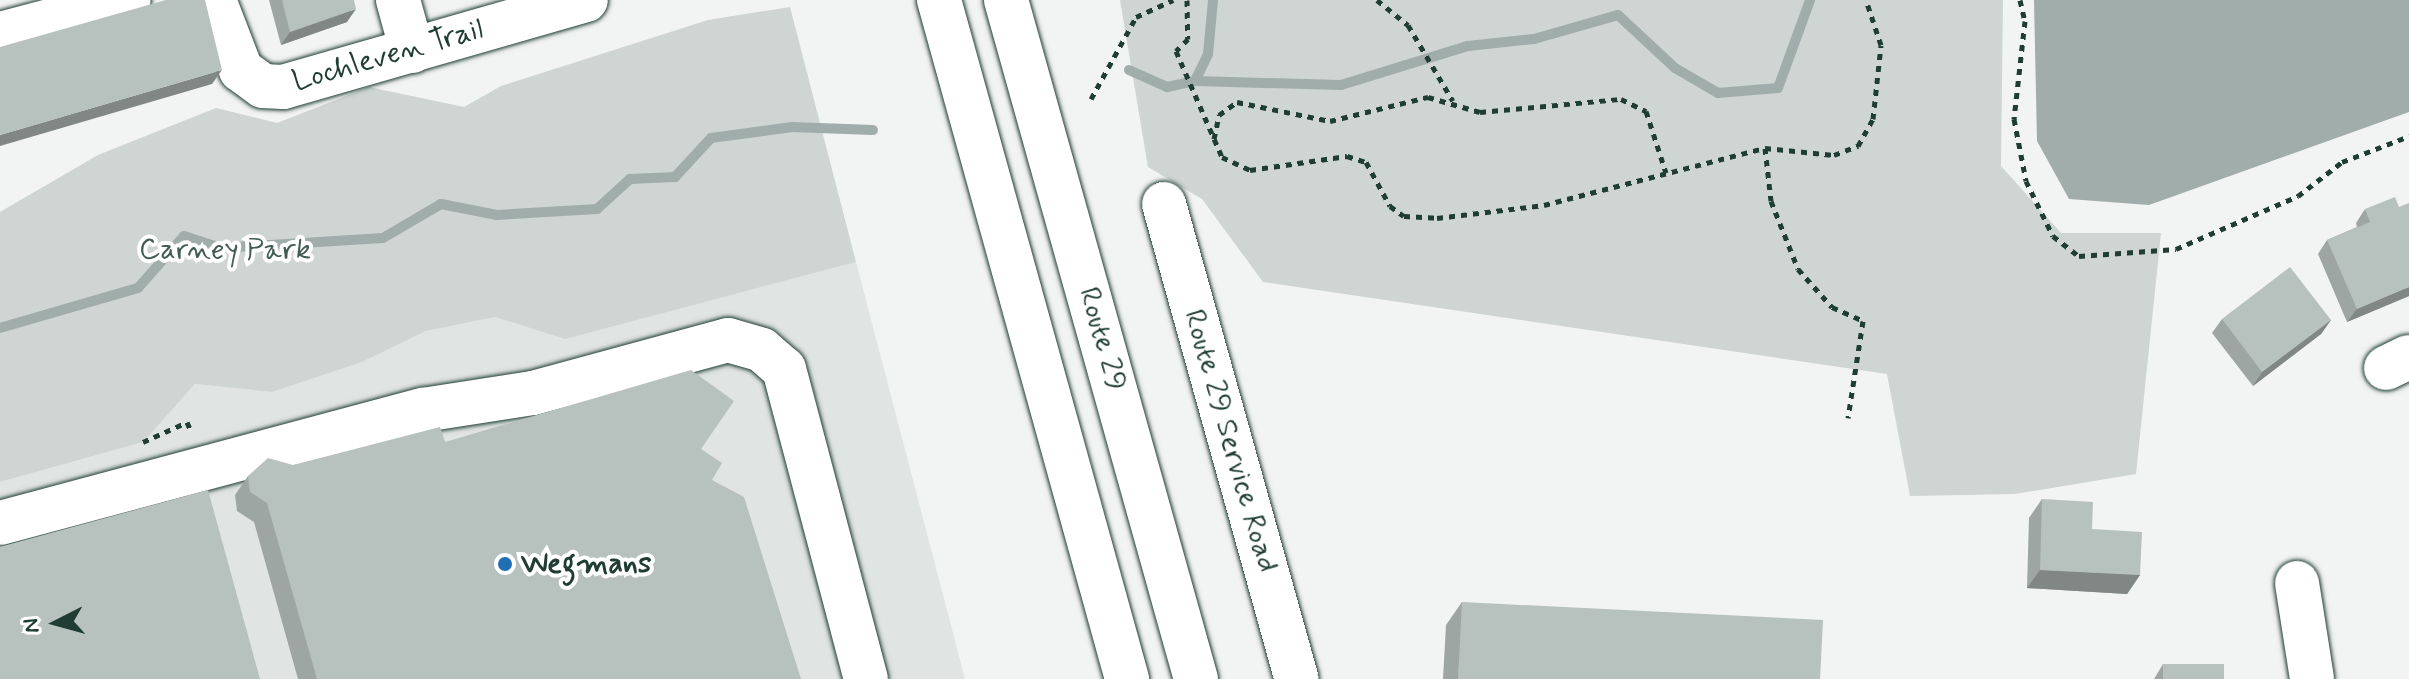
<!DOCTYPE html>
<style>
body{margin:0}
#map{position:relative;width:2409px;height:679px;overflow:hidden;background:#f2f3f3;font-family:Mynerve,sans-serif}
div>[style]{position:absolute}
.built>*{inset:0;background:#e0e4e3}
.green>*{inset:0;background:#ced5d3}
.water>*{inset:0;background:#a1adaa}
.stream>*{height:10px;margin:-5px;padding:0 5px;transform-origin:5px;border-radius:5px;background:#a1adaa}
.path>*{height:5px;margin-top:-2.5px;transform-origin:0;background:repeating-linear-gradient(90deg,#1f3d34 0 6px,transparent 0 12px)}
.roads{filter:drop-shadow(0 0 2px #1f3d34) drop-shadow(0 0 2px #1f3d34)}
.minor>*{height:44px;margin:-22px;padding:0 22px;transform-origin:22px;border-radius:22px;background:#fff}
.major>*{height:44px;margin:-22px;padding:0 22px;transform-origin:22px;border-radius:22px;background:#fff}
.wall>*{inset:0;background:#9da6a3}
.shaded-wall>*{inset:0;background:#808784}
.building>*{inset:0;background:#b7c1bd}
.dots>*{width:22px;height:22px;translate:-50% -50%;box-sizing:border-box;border:4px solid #fff;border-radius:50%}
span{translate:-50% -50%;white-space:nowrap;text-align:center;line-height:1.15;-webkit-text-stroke:8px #fff;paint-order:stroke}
.street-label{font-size:30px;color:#1f3d34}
.park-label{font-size:30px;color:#425b54}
.poi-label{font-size:30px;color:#1f3d34;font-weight:700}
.left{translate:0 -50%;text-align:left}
.north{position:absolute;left:16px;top:583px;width:80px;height:80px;-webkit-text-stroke:6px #fff;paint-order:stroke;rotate:264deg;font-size:22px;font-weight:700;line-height:32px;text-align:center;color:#1f3d34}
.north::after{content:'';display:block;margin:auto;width:28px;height:36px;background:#1f3d34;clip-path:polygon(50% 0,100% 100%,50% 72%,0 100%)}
</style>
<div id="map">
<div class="built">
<i style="clip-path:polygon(856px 262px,965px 679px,0 679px,0 482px,142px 442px,195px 384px,272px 392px,362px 362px,426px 331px,495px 317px,565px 338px)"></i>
</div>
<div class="green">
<i style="clip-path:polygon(1120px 0,2003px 0,2001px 166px,2061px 233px,2161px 233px,2136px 474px,2015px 494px,1910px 496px,1887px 374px,1263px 282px,1202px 199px,1148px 167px)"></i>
<i style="clip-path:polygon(790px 7px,856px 262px,565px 339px,495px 317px,426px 331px,362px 362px,272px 392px,195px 384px,143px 442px,0 482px,0 212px,98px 155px,216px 108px,277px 123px,369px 87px,464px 107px,501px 86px,708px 20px)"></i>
</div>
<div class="water">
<i style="clip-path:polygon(2034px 0,2409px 0,2409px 112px,2149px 205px,2069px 199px,2037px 141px)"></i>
</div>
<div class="stream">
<i style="left:1129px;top:70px;width:42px;rotate:24.1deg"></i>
<i style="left:1167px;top:87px;width:29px;rotate:-12deg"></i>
<i style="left:1195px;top:81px;width:30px;rotate:-64deg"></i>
<i style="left:1208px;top:54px;width:54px;rotate:-84.7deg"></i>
<i style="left:1195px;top:81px;width:146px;rotate:1.6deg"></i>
<i style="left:1341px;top:85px;width:133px;rotate:-17.1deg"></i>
<i style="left:1468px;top:46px;width:66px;rotate:-6.1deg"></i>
<i style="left:1534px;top:39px;width:87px;rotate:-15.9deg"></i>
<i style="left:1618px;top:15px;width:78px;rotate:42.9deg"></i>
<i style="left:1675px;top:68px;width:50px;rotate:30.2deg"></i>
<i style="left:1718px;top:93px;width:60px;rotate:-4.8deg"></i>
<i style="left:1778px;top:88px;width:94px;rotate:-70deg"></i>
<i style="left:0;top:328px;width:144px;rotate:-16.2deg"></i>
<i style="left:138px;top:288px;width:69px;rotate:-48.5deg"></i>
<i style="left:184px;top:236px;width:38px;rotate:18deg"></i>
<i style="left:220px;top:248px;width:163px;rotate:-3.5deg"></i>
<i style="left:383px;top:238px;width:67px;rotate:-30.4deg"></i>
<i style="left:441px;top:204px;width:57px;rotate:11.1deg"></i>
<i style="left:497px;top:215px;width:100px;rotate:-3.4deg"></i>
<i style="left:597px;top:209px;width:45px;rotate:-42.3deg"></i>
<i style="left:630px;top:179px;width:45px;rotate:-2.5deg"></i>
<i style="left:675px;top:177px;width:53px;rotate:-47.3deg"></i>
<i style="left:711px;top:138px;width:82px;rotate:-7.7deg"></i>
<i style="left:792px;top:127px;width:81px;rotate:2.1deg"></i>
</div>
<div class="path">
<i style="left:1187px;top:0;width:39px;rotate:89deg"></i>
<i style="left:1188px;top:39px;width:17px;rotate:135deg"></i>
<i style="left:1176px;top:51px;width:116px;rotate:66.5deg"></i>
<i style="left:1222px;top:157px;width:31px;rotate:25deg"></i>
<i style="left:1250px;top:170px;width:98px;rotate:-8.2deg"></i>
<i style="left:1347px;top:156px;width:20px;rotate:18deg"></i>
<i style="left:1366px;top:162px;width:50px;rotate:61.4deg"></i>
<i style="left:1390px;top:206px;width:17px;rotate:36deg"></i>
<i style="left:1404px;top:216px;width:33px;rotate:3deg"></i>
<i style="left:1437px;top:218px;width:108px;rotate:-6.9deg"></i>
<i style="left:1544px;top:205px;width:228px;rotate:-14.5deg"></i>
<i style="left:1765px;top:148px;width:69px;rotate:5.8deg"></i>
<i style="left:1834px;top:155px;width:26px;rotate:-21deg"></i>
<i style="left:1858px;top:146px;width:31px;rotate:-61deg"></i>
<i style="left:1873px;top:119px;width:74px;rotate:-83.8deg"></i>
<i style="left:1881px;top:45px;width:47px;rotate:-108.4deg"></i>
<i style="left:1377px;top:0;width:40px;rotate:39deg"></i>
<i style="left:1408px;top:25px;width:88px;rotate:59.4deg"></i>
<i style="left:2020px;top:0;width:22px;rotate:77deg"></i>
<i style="left:2025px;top:21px;width:99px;rotate:96.4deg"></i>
<i style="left:2014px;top:119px;width:63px;rotate:79deg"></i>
<i style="left:2026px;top:181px;width:61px;rotate:63.9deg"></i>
<i style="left:2053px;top:236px;width:33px;rotate:38deg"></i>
<i style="left:2079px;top:256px;width:97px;rotate:-4.1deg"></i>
<i style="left:2176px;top:249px;width:133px;rotate:-23.5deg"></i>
<i style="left:2298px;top:196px;width:56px;rotate:-37.7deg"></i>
<i style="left:2342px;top:162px;width:72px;rotate:-21.2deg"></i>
<i style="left:1091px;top:99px;width:94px;rotate:-61.2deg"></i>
<i style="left:1136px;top:17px;width:41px;rotate:-24.7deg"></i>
<i style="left:1214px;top:139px;width:25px;rotate:-78deg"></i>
<i style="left:1219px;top:115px;width:22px;rotate:-36deg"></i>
<i style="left:1237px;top:102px;width:95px;rotate:11.5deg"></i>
<i style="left:1330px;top:121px;width:101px;rotate:-13.8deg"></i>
<i style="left:1428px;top:97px;width:54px;rotate:16.1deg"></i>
<i style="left:1480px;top:112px;width:142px;rotate:-5.3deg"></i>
<i style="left:1621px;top:99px;width:28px;rotate:26deg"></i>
<i style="left:1646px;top:111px;width:65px;rotate:72.1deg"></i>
<i style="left:1765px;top:148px;width:53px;rotate:83.5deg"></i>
<i style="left:1771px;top:201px;width:73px;rotate:68.3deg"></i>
<i style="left:1798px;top:269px;width:51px;rotate:48.2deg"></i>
<i style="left:1832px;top:307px;width:34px;rotate:24deg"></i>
<i style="left:1863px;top:321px;width:98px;rotate:98.8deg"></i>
<i style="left:143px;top:442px;width:48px;rotate:-24.4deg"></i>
<i style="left:187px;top:422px;width:10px;rotate:66deg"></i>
</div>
<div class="roads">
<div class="minor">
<i style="left:214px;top:0;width:75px;rotate:68.9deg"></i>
<i style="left:241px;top:70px;width:27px;rotate:36deg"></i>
<i style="left:263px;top:86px;width:20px;rotate:3deg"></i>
<i style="left:283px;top:87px;width:315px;rotate:-16deg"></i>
<i style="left:398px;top:0;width:53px;rotate:74.6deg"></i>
<i style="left:0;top:34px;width:133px;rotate:-14.8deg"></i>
<i style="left:1164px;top:204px;width:493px;rotate:74.4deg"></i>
<i style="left:2386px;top:368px;width:25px;rotate:-26deg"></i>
<i style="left:0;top:523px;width:438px;rotate:-15deg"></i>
<i style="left:423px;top:410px;width:111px;rotate:-8.8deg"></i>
<i style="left:533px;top:393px;width:202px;rotate:-15.2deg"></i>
<i style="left:728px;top:340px;width:35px;rotate:16deg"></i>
<i style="left:762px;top:350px;width:29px;rotate:41deg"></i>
<i style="left:784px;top:369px;width:321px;rotate:75.2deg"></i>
<i style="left:2297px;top:583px;width:97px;rotate:81.1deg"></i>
</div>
<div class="major">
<i style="left:939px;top:0;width:705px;rotate:74.52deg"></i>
<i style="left:1006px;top:0;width:705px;rotate:74.37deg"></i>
</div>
</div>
<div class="wall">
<i style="clip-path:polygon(269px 0,354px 0,347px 22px,281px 45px)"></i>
<i style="clip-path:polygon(2365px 209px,2409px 296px,2347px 322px,2318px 254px,2327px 240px,2357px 227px,2356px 223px)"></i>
<i style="clip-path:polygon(2222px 319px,2331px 320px,2321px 334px,2253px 386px,2212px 333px)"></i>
<i style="clip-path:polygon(445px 442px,701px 449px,712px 480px,801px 679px,298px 679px,254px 522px,237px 511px,235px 495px,248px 476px,293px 465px)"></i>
<i style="clip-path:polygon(2042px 499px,2092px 529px,2140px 575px,2127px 594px,2027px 588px,2029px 518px)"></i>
<i style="clip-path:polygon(1462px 602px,1820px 679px,1443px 679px,1446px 625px)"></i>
<i style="clip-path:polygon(2163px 664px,2224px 679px,2154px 679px)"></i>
</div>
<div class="shaded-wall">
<i style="clip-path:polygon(356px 9px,347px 22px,281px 45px,290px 32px)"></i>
<i style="clip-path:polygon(222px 70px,212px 84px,0 146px,0 135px)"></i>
<i style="clip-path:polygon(2409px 287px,2409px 296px,2347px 322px,2357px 309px)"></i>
<i style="clip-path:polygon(2331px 320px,2321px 334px,2253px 386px,2262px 372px)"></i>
<i style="clip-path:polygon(2040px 570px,2140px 575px,2127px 594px,2027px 588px)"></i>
</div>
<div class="building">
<i style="clip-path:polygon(166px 0,205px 0,222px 70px,0 135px,0 47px)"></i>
<i style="clip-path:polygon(282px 0,354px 0,356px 9px,290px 32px)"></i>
<i style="clip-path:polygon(2395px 197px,2399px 207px,2409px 203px,2409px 287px,2357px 309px,2327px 240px,2370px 222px,2365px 209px)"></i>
<i style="clip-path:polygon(2290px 267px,2331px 320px,2262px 372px,2222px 319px)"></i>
<i style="clip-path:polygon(691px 370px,734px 401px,701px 449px,722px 463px,712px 480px,744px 497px,801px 679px,317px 679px,267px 503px,250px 492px,248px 476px,268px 458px,293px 465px,440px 427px,445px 442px)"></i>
<i style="clip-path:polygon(208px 490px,260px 679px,0 679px,0 547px)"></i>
<i style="clip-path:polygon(2042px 499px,2093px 502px,2092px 529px,2142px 532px,2140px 575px,2040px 570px)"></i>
<i style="clip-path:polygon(1462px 602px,1823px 620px,1820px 679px,1458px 679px)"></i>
<i style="clip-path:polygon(2163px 664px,2224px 664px,2224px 679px,2163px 679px)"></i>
</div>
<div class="dots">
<i style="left:505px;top:564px;background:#1f6fb2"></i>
</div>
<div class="street-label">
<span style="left:388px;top:56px;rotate:-16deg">Lochleven Trail</span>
<span style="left:1102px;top:339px;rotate:74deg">Route 29</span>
<span style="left:1230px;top:441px;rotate:74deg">Route 29 Service Road</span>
</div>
<div class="park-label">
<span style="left:225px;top:250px">Carney Park</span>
</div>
<div class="poi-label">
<span class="left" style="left:521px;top:564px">Wegmans</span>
</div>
<div class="north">N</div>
</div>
